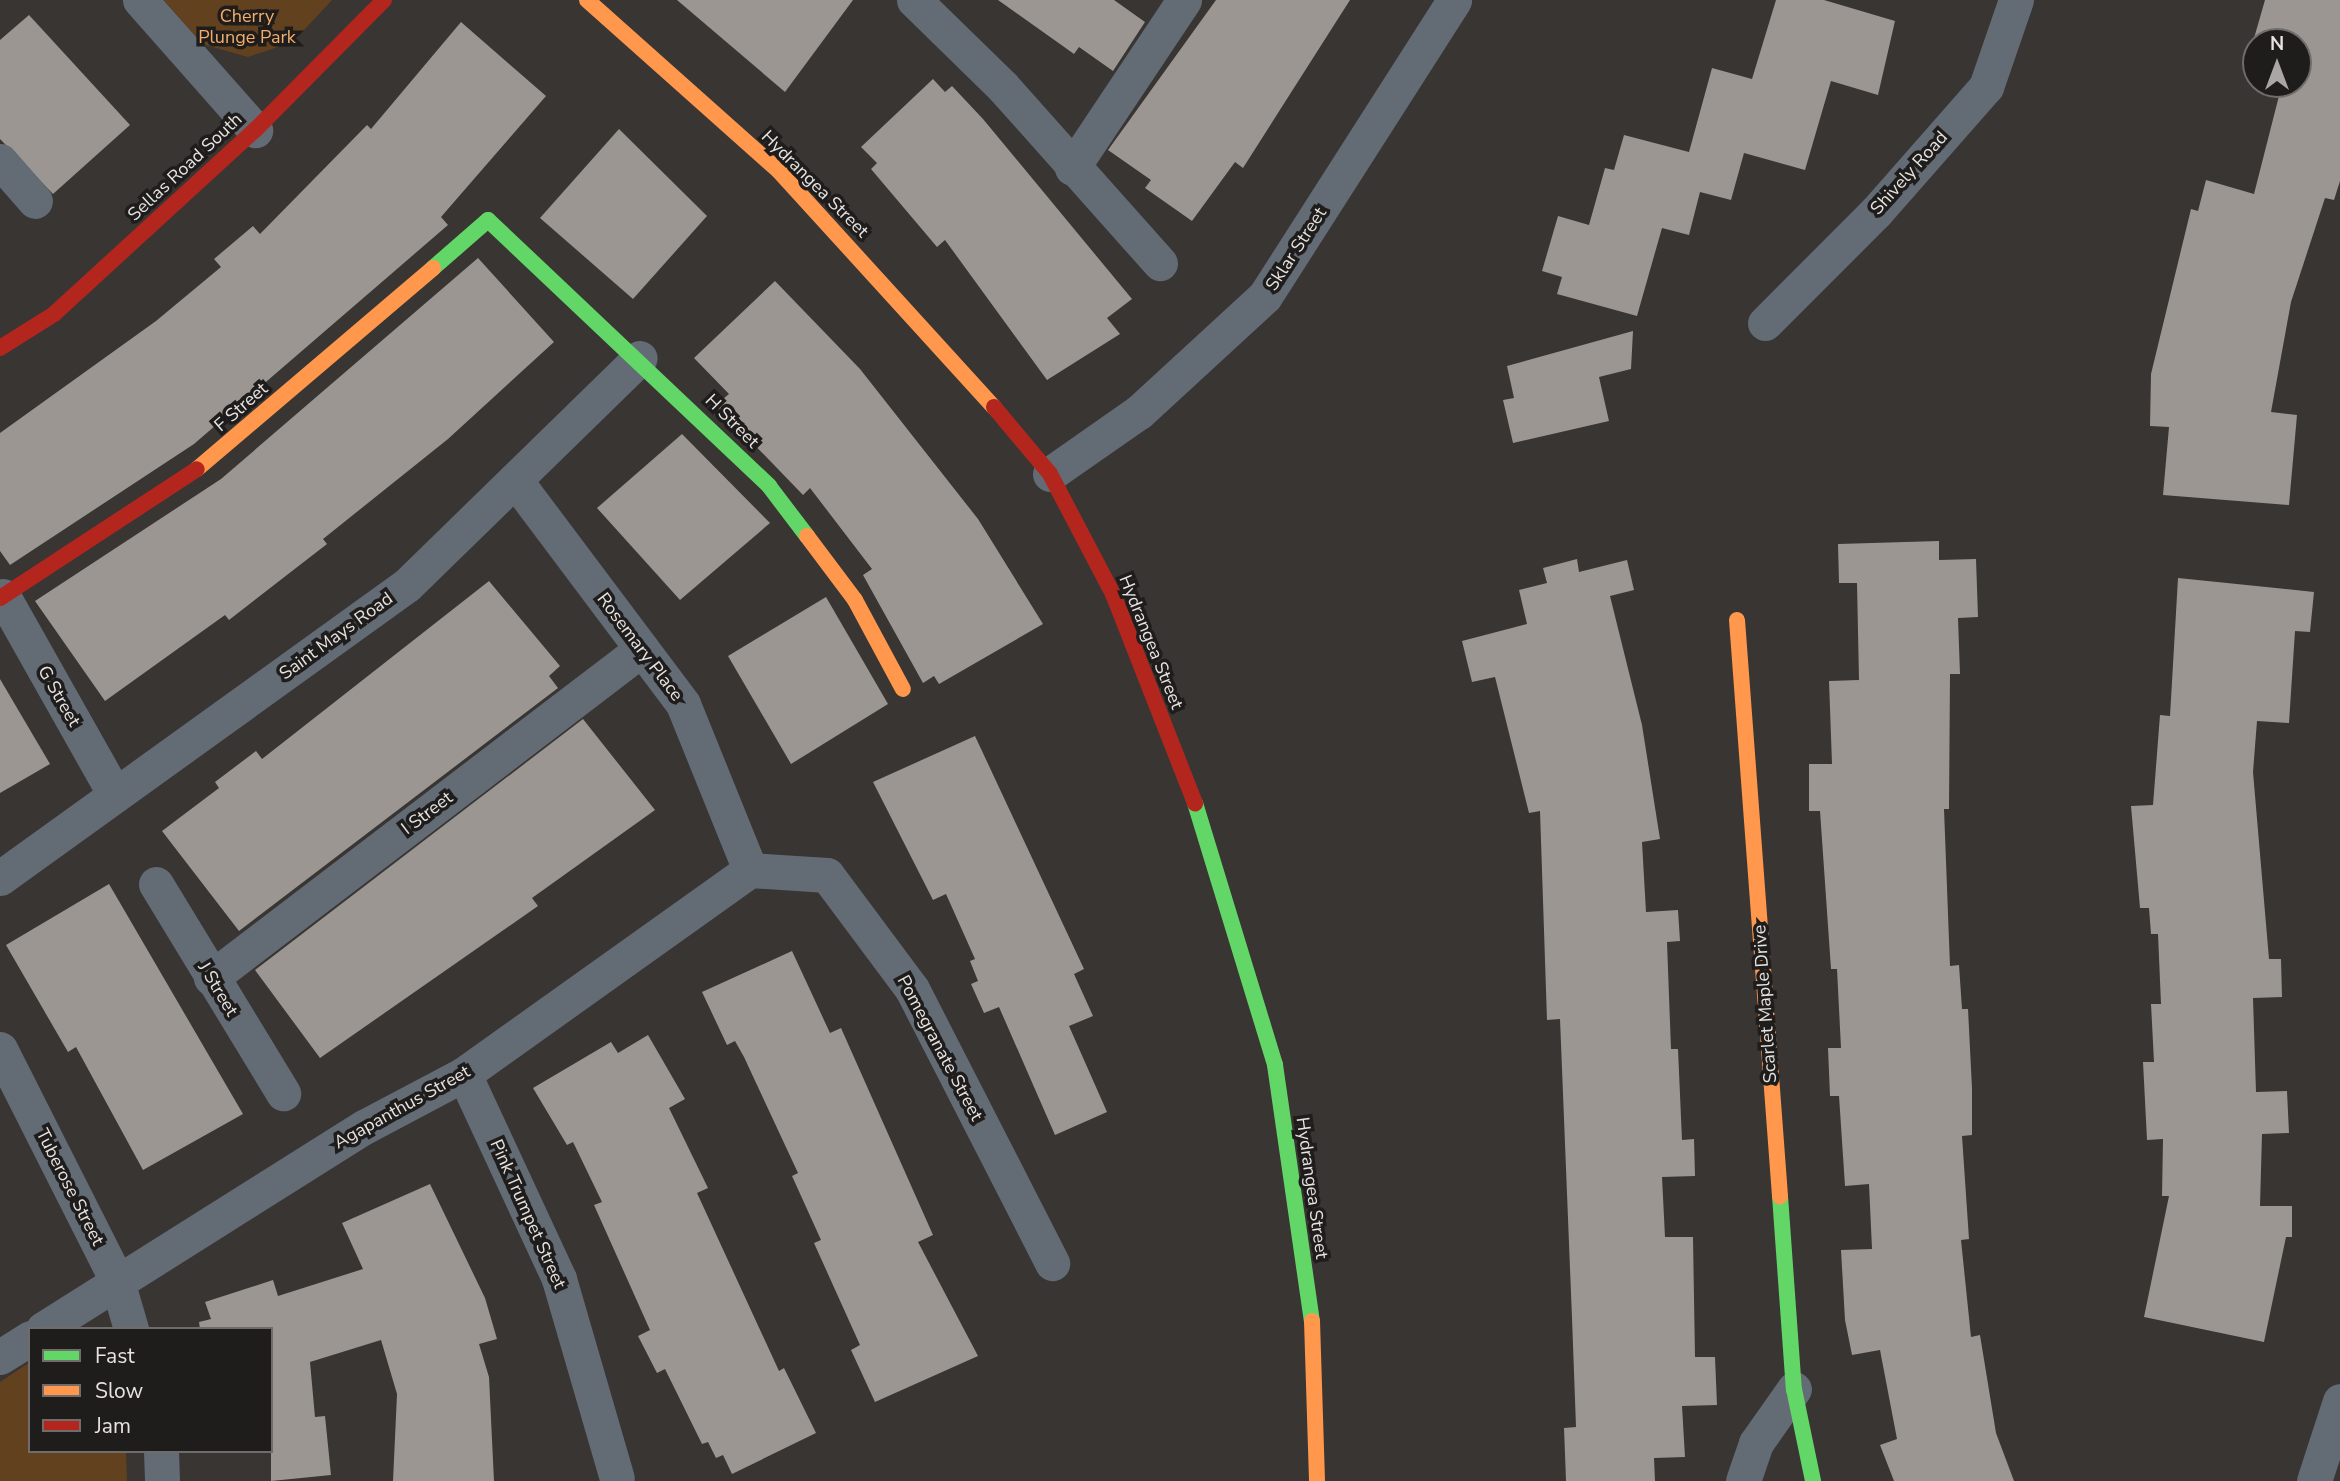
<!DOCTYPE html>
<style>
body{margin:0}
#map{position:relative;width:2340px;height:1481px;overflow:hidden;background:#383533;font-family:"Nunito Sans",sans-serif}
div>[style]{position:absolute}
.green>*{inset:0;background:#62411f}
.building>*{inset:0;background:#9b9691}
.street>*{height:35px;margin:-17.5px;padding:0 17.5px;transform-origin:17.5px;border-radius:17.5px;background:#636b75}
.fast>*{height:16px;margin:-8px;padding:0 8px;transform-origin:8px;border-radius:8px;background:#63d668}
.slow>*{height:16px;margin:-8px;padding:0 8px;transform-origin:8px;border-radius:8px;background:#ff974d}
.jam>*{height:16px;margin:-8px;padding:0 8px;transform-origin:8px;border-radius:8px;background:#b3261e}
span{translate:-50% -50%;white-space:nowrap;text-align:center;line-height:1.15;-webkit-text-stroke:7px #1f1d1c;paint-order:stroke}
.park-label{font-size:18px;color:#f4ae6b}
.street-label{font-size:18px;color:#e6e3e1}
.legend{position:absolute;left:28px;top:1327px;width:245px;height:126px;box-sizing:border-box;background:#1f1d1c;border:2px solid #6f6c6b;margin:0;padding:9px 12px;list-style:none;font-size:21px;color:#e6e3e1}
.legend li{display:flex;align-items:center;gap:14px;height:35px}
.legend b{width:35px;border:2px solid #6f6c6b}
.north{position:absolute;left:2242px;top:28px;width:70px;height:70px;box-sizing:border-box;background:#1f1d1c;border:2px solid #6f6c6b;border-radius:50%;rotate:0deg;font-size:19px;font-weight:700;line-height:28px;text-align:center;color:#e6e3e1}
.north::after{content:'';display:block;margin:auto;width:24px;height:32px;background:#a9a6a4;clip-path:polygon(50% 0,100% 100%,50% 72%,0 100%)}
</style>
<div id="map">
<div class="green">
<i style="clip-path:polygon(164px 0,332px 0,293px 42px,248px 57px,202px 44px)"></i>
<i style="clip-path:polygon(30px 1362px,30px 1451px,126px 1451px,127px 1481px,0 1481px,0 1382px)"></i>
</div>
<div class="building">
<i style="clip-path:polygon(677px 0,853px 0,785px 92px)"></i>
<i style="clip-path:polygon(998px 0,1114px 0,1145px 22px,1113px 71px,1079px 47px,1074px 54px)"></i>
<i style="clip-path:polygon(1216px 0,1350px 0,1243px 168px,1235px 162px,1192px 221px,1145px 188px,1151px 180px,1108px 150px)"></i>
<i style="clip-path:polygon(1776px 0,1824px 0,1895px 21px,1878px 95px,1831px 81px,1805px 170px,1744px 153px,1731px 200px,1700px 192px,1689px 235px,1662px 228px,1637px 316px,1557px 294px,1562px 277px,1542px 271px,1558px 216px,1589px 225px,1605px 168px,1614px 170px,1624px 135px,1689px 152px,1712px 68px,1752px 79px)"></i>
<i style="clip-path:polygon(2265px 0,2340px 0,2340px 181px,2334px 200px,2325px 198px,2291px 302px,2271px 412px,2297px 415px,2289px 505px,2163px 495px,2169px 427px,2150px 426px,2151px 374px,2191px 209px,2198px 211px,2206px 180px,2254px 194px,2282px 84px,2298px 84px,2298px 42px,2256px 42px,2256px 76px,2244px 73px)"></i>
<i style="clip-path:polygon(29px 15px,130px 125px,53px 194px,0 139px,0 40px)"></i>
<i style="clip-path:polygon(461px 22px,546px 96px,441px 217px,448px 225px,194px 444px,10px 565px,0 551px,0 433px,156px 321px,221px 267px,214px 259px,253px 226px,260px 234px,367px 125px,371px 129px)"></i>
<i style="clip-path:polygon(933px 79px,945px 92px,952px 86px,983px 119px,1132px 299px,1107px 318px,1120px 334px,1047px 380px,945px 240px,937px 247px,871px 169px,877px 163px,861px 147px)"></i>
<i style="clip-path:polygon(619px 129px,707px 216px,633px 299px,540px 218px)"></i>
<i style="clip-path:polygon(478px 258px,554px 342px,448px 439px,323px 539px,327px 544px,229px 620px,225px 615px,105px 701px,35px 601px,221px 479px)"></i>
<i style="clip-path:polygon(775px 281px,860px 369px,978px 519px,1043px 624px,939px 684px,934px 676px,923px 683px,863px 575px,872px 569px,810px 488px,803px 495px,716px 405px,729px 394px,694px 358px)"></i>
<i style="clip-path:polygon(1633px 331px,1631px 369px,1599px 377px,1609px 421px,1513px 443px,1503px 400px,1514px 398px,1507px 366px)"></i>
<i style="clip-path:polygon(682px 434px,770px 523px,680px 600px,597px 508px)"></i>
<i style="clip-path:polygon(1939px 541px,1939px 560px,1976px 559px,1978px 617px,1958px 618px,1960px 674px,1950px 674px,1949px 809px,1944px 809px,1950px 966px,1959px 965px,1962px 1009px,1968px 1009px,1972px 1088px,1972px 1135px,1962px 1136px,1969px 1239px,1961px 1240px,1971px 1337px,1980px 1335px,1996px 1433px,2014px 1481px,1894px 1481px,1880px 1445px,1897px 1439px,1880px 1350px,1852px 1355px,1845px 1320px,1841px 1250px,1872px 1249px,1869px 1184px,1845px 1186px,1839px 1096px,1830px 1096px,1828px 1048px,1841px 1048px,1837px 969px,1831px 969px,1820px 811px,1809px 811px,1809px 764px,1832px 764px,1829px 681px,1859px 680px,1857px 583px,1839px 583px,1838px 544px)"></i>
<i style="clip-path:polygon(1577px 559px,1579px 572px,1627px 560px,1634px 590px,1610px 596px,1642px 725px,1660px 839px,1642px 842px,1646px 912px,1678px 910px,1680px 941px,1667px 942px,1671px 1049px,1678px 1049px,1682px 1140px,1694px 1139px,1695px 1176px,1662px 1177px,1665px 1237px,1693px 1237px,1695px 1357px,1715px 1357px,1717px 1405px,1682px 1406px,1685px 1457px,1654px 1458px,1655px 1481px,1566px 1481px,1564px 1428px,1576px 1427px,1572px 1318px,1560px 1019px,1547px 1020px,1540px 811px,1529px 813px,1495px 677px,1472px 682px,1462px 641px,1527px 624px,1519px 590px,1547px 583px,1543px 568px)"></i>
<i style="clip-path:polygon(2178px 578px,2314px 592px,2310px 632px,2295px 631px,2289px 723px,2257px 721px,2253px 772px,2269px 959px,2281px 959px,2282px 997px,2253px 998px,2256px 1092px,2287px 1091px,2289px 1133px,2262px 1134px,2260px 1206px,2292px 1206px,2292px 1237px,2286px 1237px,2264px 1342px,2144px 1317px,2169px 1196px,2162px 1196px,2163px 1139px,2147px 1140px,2143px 1062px,2154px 1062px,2151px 1004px,2161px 1004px,2158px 934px,2151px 934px,2149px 908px,2140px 908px,2131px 806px,2153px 805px,2160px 715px,2170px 716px)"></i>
<i style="clip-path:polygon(489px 581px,560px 666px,549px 676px,558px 688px,239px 931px,162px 831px,219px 788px,215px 782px,256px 751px,262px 759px)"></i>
<i style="clip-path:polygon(826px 597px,888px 704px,791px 764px,728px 656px)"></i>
<i style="clip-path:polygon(0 679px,50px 764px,0 793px)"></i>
<i style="clip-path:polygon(583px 719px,655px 810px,532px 898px,538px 906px,320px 1058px,255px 970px)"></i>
<i style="clip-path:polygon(975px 736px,1084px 969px,1074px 974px,1093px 1016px,1069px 1026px,1107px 1112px,1055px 1135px,999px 1007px,984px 1013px,971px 984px,978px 981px,970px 961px,975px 959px,946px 894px,933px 900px,873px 782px)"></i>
<i style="clip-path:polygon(109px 884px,243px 1114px,143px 1170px,76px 1047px,68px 1052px,6px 945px)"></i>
<i style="clip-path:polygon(792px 951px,830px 1033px,841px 1028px,933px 1235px,918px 1242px,978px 1356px,875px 1402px,851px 1350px,860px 1345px,814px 1243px,821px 1240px,792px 1176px,798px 1173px,744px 1057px,735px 1041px,727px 1045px,702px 992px)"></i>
<i style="clip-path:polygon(648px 1035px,685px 1099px,669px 1108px,708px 1188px,697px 1193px,779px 1371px,784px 1368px,816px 1433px,732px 1474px,723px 1455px,716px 1458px,708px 1442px,702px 1444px,665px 1369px,657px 1373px,638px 1336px,650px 1330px,594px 1205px,602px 1202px,573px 1142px,567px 1145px,533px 1088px,611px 1042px,618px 1053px)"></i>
<i style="clip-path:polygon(430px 1184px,485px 1298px,497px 1339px,479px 1344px,489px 1377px,494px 1481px,393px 1481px,397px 1394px,381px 1340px,310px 1362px,315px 1417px,325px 1416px,331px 1475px,271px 1481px,271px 1329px,200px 1329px,199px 1322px,211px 1319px,205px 1302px,273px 1280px,278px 1296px,363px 1269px,342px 1223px)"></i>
</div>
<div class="street">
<i style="left:140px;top:0;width:174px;rotate:48.5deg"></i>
<i style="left:914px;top:0;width:124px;rotate:44.3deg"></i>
<i style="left:1003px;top:87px;width:236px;rotate:48.3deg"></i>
<i style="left:0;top:161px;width:53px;rotate:48.8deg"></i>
<i style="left:1072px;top:168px;width:202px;rotate:-56.3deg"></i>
<i style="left:1765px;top:323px;width:157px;rotate:-45deg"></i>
<i style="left:1876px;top:212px;width:167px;rotate:-48.7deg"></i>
<i style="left:1986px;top:87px;width:92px;rotate:-71deg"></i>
<i style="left:1050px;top:474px;width:108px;rotate:-34.9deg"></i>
<i style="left:1139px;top:412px;width:171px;rotate:-42.6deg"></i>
<i style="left:1265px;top:296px;width:351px;rotate:-57.4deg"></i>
<i style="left:515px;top:480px;width:280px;rotate:53.1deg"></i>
<i style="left:683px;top:704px;width:179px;rotate:68deg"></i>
<i style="left:3px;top:596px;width:228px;rotate:60.6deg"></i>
<i style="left:750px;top:870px;width:77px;rotate:3.7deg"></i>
<i style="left:827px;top:875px;width:142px;rotate:53.3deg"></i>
<i style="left:912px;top:989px;width:308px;rotate:62.9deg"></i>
<i style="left:0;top:878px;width:501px;rotate:-35.75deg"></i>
<i style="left:407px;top:585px;width:325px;rotate:-44.3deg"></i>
<i style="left:156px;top:884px;width:245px;rotate:58.7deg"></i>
<i style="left:211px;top:978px;width:542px;rotate:-37.36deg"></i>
<i style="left:0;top:1049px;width:260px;rotate:63.2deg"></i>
<i style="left:117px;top:1281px;width:50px;rotate:73.7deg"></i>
<i style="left:464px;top:1074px;width:226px;rotate:65.1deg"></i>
<i style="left:559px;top:1279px;width:207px;rotate:73.8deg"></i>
<i style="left:43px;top:1329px;width:379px;rotate:-32.2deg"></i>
<i style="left:364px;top:1127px;width:113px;rotate:-27.9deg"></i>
<i style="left:464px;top:1074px;width:351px;rotate:-35.5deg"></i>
<i style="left:0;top:1357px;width:36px;rotate:-32deg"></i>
<i style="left:161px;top:1451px;width:30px;rotate:88deg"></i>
<i style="left:1743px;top:1481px;width:40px;rotate:-71.1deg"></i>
<i style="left:1756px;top:1443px;width:66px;rotate:-54.9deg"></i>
<i style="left:2314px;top:1481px;width:84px;rotate:-72deg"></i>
</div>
<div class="fast">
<i style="left:433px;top:268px;width:73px;rotate:-41.1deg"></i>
<i style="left:488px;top:220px;width:387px;rotate:43.4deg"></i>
<i style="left:769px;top:486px;width:63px;rotate:52.8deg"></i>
<i style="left:1195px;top:803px;width:274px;rotate:73deg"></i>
<i style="left:1275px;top:1065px;width:259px;rotate:81.8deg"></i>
<i style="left:1780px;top:1196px;width:194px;rotate:85.9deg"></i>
<i style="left:1794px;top:1389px;width:94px;rotate:78.3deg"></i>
</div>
<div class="slow">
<i style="left:587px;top:0;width:256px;rotate:41.7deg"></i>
<i style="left:778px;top:170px;width:321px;rotate:47.7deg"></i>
<i style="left:197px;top:469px;width:310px;rotate:-40.4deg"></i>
<i style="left:807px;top:536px;width:80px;rotate:53.1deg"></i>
<i style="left:855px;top:600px;width:101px;rotate:61.7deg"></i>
<i style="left:1737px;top:620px;width:578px;rotate:85.73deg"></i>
<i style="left:1312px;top:1321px;width:160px;rotate:88.2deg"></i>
</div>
<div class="jam">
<i style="left:0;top:348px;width:64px;rotate:-32.2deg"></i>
<i style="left:54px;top:314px;width:273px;rotate:-42.5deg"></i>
<i style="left:255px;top:130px;width:183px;rotate:-45.2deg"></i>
<i style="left:994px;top:407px;width:87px;rotate:50.1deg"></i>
<i style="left:1050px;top:474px;width:136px;rotate:62.3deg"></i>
<i style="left:1113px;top:594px;width:225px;rotate:68.6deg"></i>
<i style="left:0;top:598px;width:235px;rotate:-33.2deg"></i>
</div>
<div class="park-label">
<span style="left:247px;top:27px">Cherry<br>Plunge Park</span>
</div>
<div class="street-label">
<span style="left:185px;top:167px;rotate:-43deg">Sellas Road South</span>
<span style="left:1909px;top:173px;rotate:-48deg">Shively Road</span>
<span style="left:815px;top:184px;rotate:45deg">Hydrangea Street</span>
<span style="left:1296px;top:249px;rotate:-57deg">Sklar Street</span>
<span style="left:241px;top:407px;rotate:-41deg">F Street</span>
<span style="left:732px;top:421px;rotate:45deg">H Street</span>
<span style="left:336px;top:636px;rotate:-36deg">Saint Mays Road</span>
<span style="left:1151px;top:642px;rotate:68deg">Hydrangea Street</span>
<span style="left:640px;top:647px;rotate:53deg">Rosemary Place</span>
<span style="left:59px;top:696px;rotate:60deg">G Street</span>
<span style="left:427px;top:813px;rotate:-37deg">I Street</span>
<span style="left:218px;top:989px;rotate:59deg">J Street</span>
<span style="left:1765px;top:1004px;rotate:-94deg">Scarlet Maple Drive</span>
<span style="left:940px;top:1048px;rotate:62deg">Pomegranate Street</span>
<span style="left:402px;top:1107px;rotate:-29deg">Agapanthus Street</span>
<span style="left:70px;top:1187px;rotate:63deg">Tuberose Street</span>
<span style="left:1312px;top:1188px;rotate:82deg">Hydrangea Street</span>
<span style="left:528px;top:1214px;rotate:66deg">Pink Trumpet Street</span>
</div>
<ul class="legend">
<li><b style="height:9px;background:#63d668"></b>Fast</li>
<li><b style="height:9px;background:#ff974d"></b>Slow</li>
<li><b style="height:9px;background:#b3261e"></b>Jam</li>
</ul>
<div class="north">N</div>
</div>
